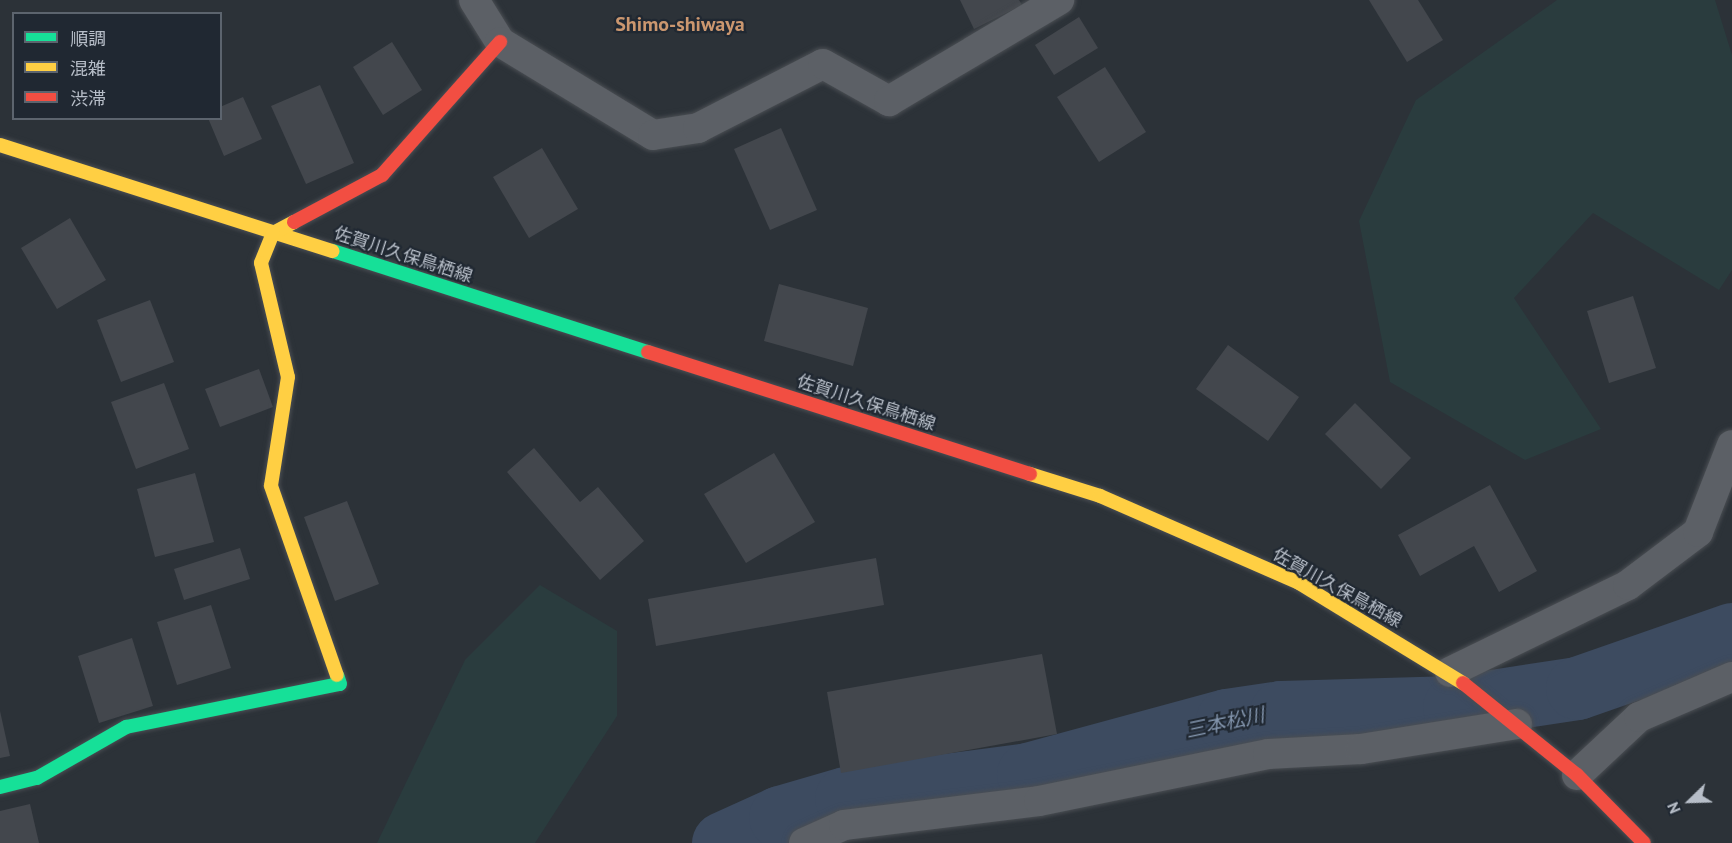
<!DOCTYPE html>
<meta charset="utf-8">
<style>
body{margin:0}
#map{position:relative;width:1732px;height:843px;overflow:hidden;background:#2c3238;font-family:"PT Sans","Noto Sans JP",sans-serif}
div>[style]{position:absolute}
.green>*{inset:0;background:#2a3c3e}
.river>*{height:63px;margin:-31.5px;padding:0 31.5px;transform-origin:31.5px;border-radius:31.5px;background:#3d4b60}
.building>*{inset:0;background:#43474d}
.roads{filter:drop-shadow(0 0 2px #4a4e53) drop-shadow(0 0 2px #4a4e53)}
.street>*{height:30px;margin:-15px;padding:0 15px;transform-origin:15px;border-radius:15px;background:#5c6066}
.fast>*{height:14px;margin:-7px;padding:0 7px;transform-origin:7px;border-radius:7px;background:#16e098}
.slow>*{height:14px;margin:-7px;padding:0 7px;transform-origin:7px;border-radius:7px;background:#ffcf43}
.jam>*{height:14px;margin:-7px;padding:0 7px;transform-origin:7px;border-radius:7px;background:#f24e42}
span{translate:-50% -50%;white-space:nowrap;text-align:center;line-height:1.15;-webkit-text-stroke:4.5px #202832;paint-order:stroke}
.street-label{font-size:18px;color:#b7bec8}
.neighbourhood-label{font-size:20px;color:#cb976f;font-weight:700}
.water-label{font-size:20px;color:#8294ac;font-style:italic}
.legend{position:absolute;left:12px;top:12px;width:210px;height:108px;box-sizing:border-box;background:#202832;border:2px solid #5c646e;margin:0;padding:8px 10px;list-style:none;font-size:18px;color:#b7bec8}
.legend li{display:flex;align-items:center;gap:12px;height:30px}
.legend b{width:30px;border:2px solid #5c646e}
.north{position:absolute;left:1660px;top:771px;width:60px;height:60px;-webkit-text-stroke:4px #202832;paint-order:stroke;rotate:247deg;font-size:16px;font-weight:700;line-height:24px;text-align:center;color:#b7bec8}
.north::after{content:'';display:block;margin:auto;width:21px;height:27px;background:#b7bec8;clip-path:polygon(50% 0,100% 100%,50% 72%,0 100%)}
</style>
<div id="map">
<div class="green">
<i style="clip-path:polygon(1557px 0,1715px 0,1732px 55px,1732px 270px,1719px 290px,1593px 213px,1514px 298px,1601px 429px,1525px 460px,1390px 382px,1359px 221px,1416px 100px)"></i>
<i style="clip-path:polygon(540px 585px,617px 631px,617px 716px,535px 843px,377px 843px,465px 660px)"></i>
</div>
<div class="river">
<i style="left:723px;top:843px;width:63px;rotate:-24.5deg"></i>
<i style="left:780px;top:817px;width:69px;rotate:-16.1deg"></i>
<i style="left:846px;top:798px;width:184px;rotate:-7.5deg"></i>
<i style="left:1028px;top:774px;width:206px;rotate:-15.2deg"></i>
<i style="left:1227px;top:720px;width:55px;rotate:-8.4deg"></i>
<i style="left:1281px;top:712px;width:173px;rotate:-1.7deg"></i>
<i style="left:1454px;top:707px;width:124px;rotate:-8.8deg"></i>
<i style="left:1577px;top:688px;width:164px;rotate:-19.2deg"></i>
</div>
<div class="building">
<i style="clip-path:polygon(960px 0,1019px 0,1022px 5px,974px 29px)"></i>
<i style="clip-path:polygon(1369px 0,1418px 0,1443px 40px,1407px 62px)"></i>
<i style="clip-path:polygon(1079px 17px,1098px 48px,1054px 75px,1035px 45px)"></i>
<i style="clip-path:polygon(392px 42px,422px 90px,383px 115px,353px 67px)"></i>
<i style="clip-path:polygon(1105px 67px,1146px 132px,1099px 162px,1057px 97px)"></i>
<i style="clip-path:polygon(320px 85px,354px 163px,306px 184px,271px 106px)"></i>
<i style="clip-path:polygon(243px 97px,262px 139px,224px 156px,208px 118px,220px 118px,220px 107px)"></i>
<i style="clip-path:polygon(781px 128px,817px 210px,770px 230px,734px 149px)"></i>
<i style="clip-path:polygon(542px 148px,578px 209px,529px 238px,493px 177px)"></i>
<i style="clip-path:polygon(70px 218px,106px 280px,57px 309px,21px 248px)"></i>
<i style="clip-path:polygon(779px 284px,868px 308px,853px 366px,764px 341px)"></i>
<i style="clip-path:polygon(1633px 296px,1656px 368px,1609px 383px,1587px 311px)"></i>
<i style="clip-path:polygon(150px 300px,174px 362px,121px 382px,97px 320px)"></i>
<i style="clip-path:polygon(1228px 345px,1299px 397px,1268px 441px,1196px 389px)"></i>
<i style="clip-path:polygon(259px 369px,273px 407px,220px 427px,205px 389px)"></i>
<i style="clip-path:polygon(164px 383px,189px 449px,136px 469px,111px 402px)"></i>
<i style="clip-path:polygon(1355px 403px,1411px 458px,1381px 489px,1325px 434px)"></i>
<i style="clip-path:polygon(534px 448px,580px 502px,598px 487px,644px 541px,600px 580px,507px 472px)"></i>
<i style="clip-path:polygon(774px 453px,815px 522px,746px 563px,704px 494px)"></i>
<i style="clip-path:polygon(195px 473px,214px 542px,155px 557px,137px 489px)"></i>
<i style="clip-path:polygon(1490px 485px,1537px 571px,1499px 592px,1474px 546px,1420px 576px,1398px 535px)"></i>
<i style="clip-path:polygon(347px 501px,379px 584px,335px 601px,304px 517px)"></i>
<i style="clip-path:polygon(240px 548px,250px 579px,184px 600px,174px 569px)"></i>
<i style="clip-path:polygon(876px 558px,884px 605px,656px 646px,648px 599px)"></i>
<i style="clip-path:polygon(211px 605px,231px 668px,177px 685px,157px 622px)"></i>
<i style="clip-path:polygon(132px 638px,153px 706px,99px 723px,78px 656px)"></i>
<i style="clip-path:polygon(1042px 654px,1057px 734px,841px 773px,827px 692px)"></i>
<i style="clip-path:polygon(0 711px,10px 756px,0 758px)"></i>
<i style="clip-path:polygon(30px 804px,39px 843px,0 843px,0 811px)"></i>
</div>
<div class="roads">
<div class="street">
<i style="left:474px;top:0;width:49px;rotate:58.2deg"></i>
<i style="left:500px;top:42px;width:179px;rotate:31.3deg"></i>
<i style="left:653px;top:135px;width:46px;rotate:-8.8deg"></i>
<i style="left:698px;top:128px;width:140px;rotate:-27.1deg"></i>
<i style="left:823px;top:64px;width:76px;rotate:29.3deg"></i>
<i style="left:889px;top:101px;width:198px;rotate:-30.7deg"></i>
<i style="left:1450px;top:672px;width:198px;rotate:-26deg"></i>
<i style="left:1628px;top:585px;width:88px;rotate:-37.1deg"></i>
<i style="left:1698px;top:532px;width:93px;rotate:-68.7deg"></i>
<i style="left:1577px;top:775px;width:85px;rotate:-43.1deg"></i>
<i style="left:1639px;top:717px;width:101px;rotate:-23.3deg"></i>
<i style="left:804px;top:843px;width:44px;rotate:-24.2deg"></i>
<i style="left:844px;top:825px;width:196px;rotate:-7deg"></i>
<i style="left:1039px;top:801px;width:234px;rotate:-11.6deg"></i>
<i style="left:1268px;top:754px;width:93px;rotate:-3.1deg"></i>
<i style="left:1361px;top:749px;width:158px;rotate:-9.1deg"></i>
</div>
<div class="fast">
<i style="left:333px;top:251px;width:331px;rotate:17.8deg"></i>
<i style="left:0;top:787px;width:38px;rotate:-14deg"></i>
<i style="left:37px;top:778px;width:103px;rotate:-29.8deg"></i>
<i style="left:126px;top:727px;width:218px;rotate:-11.4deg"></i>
<i style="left:340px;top:684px;width:9px;rotate:-108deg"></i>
</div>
<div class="slow">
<i style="left:0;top:145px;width:349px;rotate:17.7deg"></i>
<i style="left:294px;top:222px;width:24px;rotate:152deg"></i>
<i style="left:273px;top:233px;width:32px;rotate:112deg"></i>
<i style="left:261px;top:263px;width:117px;rotate:76.7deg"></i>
<i style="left:288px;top:377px;width:110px;rotate:98.9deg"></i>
<i style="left:271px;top:486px;width:200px;rotate:70.8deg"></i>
<i style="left:1030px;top:474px;width:73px;rotate:17.4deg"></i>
<i style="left:1100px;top:496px;width:217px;rotate:23.6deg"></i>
<i style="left:1299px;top:583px;width:192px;rotate:31.4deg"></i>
</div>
<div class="jam">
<i style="left:294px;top:222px;width:100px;rotate:-28.1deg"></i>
<i style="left:382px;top:175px;width:178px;rotate:-48.4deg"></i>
<i style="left:648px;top:352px;width:401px;rotate:17.7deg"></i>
<i style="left:1463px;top:683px;width:146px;rotate:38.9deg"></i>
<i style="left:1577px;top:775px;width:95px;rotate:45.4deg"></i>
</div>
</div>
<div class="street-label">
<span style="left:403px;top:255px;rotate:18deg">佐賀川久保鳥栖線</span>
<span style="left:866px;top:403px;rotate:18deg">佐賀川久保鳥栖線</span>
<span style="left:1337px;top:588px;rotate:29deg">佐賀川久保鳥栖線</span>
</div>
<div class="neighbourhood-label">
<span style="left:680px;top:24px">Shimo-shiwaya</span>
</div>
<div class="water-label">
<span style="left:1225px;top:723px;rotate:-12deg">三本松川</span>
</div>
<ul class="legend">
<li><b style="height:8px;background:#16e098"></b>順調</li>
<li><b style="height:8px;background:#ffcf43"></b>混雑</li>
<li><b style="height:8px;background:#f24e42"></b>渋滞</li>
</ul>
<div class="north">N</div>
</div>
